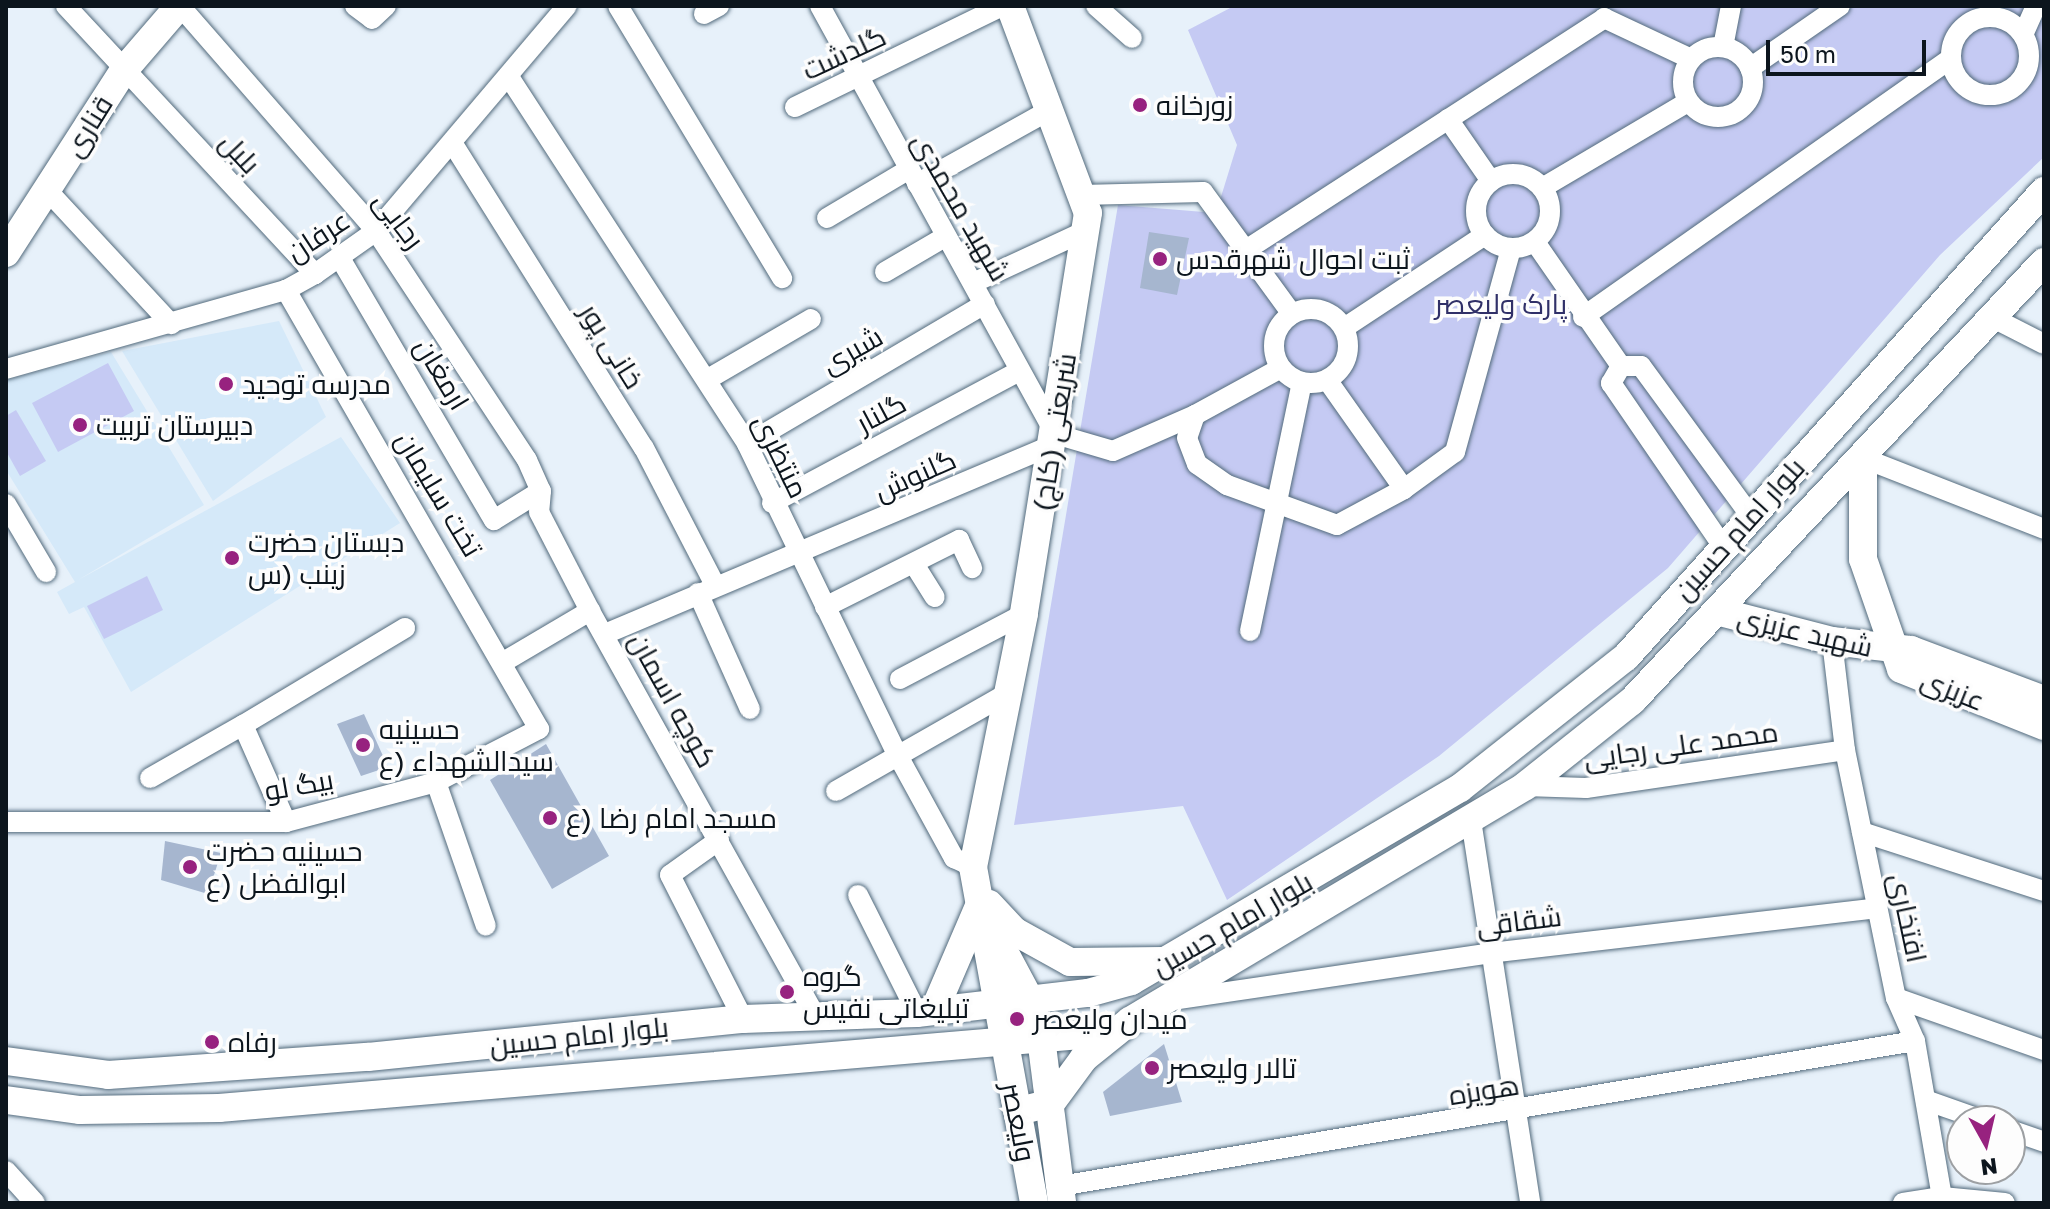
<!DOCTYPE html>
<meta charset="utf-8">
<style>
body{margin:0}
#map{position:relative;width:2050px;height:1209px;overflow:hidden;background:#e7f1fa;font-family:"Golos Text",Cairo,sans-serif}
div>[style]{position:absolute}
.built>*{inset:0;background:#d5e9f9}
.green>*{inset:0;background:#c5caf3}
.building>*{inset:0;background:#a6b6cf}
.roads{filter:drop-shadow(0 0 2px #526a7c) drop-shadow(0 0 2px #526a7c)}
.street>*{height:20px;margin:-10px;padding:0 10px;transform-origin:10px;border-radius:10px;background:#fff}
.street>.ring{margin:-10px;padding:0;box-sizing:content-box;background:none;border:20px solid #fff;border-radius:50%}
.secondary>*{height:28px;margin:-14px;padding:0 14px;transform-origin:14px;border-radius:14px;background:#fff}
.dots>*{width:22px;height:22px;translate:-50% -50%;box-sizing:border-box;border:4px solid #fdfdfd;border-radius:50%}
span{translate:-50% -50%;white-space:nowrap;text-align:center;line-height:1.15;-webkit-text-stroke:7px #fdfdfd;paint-order:stroke}
.street-label{font-size:28px;color:#0c151d}
.poi-label{font-size:28px;color:#0c151d}
.left{translate:0 -50%;text-align:left}
.park-label{font-size:28px;color:#303068}
.frame{position:absolute;inset:0;border:8px solid #0c151d;pointer-events:none}
.north{position:absolute;left:1946px;top:1105px;width:80px;height:80px;box-sizing:border-box;background:#fdfdfd;border:2px solid #9da0a3;border-radius:50%;rotate:172deg;font-size:22px;font-weight:700;line-height:32px;text-align:center;color:#0c151d}
.north::after{content:'';display:block;margin:auto;width:28px;height:36px;background:#97227f;clip-path:polygon(50% 0,100% 100%,50% 72%,0 100%)}
.scale{position:absolute;left:1766px;top:40px;width:160px;height:36px;box-sizing:border-box;border:4px solid #0c151d;border-top:0;padding-left:10px;font-size:24px;line-height:28px;white-space:nowrap;color:#0c151d;-webkit-text-stroke:6px #fdfdfd;paint-order:stroke}
</style>
<div id="map">
<div class="built">
<i style="clip-path:polygon(279px 321px,326px 417px,213px 501px,122px 351px)"></i>
<i style="clip-path:polygon(111px 352px,204px 505px,78px 580px,341px 437px,400px 523px,131px 692px,84px 607px,69px 614px,57px 592px,75px 582px,6px 470px,6px 380px)"></i>
</div>
<div class="green">
<i style="clip-path:polygon(1234px 6px,2044px 6px,2044px 157px,1940px 255px,1668px 568px,1439px 756px,1227px 900px,1183px 806px,1014px 825px,1118px 205px,1216px 213px,1237px 145px,1188px 30px)"></i>
<i style="clip-path:polygon(108px 363px,134px 411px,58px 452px,32px 403px)"></i>
<i style="clip-path:polygon(16px 410px,46px 461px,20px 476px,6px 451px,6px 416px)"></i>
<i style="clip-path:polygon(147px 576px,163px 610px,104px 639px,87px 606px)"></i>
</div>
<div class="building">
<i style="clip-path:polygon(1149px 232px,1189px 238px,1177px 295px,1140px 288px)"></i>
<i style="clip-path:polygon(364px 714px,388px 767px,361px 776px,337px 724px)"></i>
<i style="clip-path:polygon(546px 744px,609px 856px,552px 889px,490px 780px)"></i>
<i style="clip-path:polygon(165px 841px,221px 853px,208px 894px,161px 880px)"></i>
<i style="clip-path:polygon(1164px 1044px,1182px 1102px,1110px 1116px,1103px 1092px)"></i>
</div>
<div class="roads">
<div class="street">
<i style="left:66px;top:6px;width:366px;rotate:47.1deg"></i>
<i style="left:180px;top:6px;width:298px;rotate:48.9deg"></i>
<i style="left:376px;top:231px;width:274px;rotate:56.6deg"></i>
<i style="left:527px;top:460px;width:34px;rotate:66deg"></i>
<i style="left:541px;top:491px;width:21px;rotate:95deg"></i>
<i style="left:539px;top:512px;width:111px;rotate:62.7deg"></i>
<i style="left:590px;top:611px;width:465px;rotate:60.9deg"></i>
<i style="left:355px;top:6px;width:21px;rotate:37deg"></i>
<i style="left:372px;top:19px;width:19px;rotate:-43deg"></i>
<i style="left:618px;top:6px;width:318px;rotate:58.9deg"></i>
<i style="left:820px;top:6px;width:488px;rotate:61.2deg"></i>
<i style="left:1055px;top:434px;width:60px;rotate:16.3deg"></i>
<i style="left:1113px;top:451px;width:90px;rotate:-23.7deg"></i>
<i style="left:1096px;top:6px;width:48px;rotate:41.6deg"></i>
<i style="left:704px;top:14px;width:17px;rotate:-28deg"></i>
<i class="ring" style="left:1951px;top:17px;width:58px;height:58px"></i>
<i style="left:2023px;top:35px;width:32px;rotate:-66deg"></i>
<i class="ring" style="left:1683px;top:47px;width:50px;height:50px"></i>
<i style="left:1723px;top:47px;width:42px;rotate:-79deg"></i>
<i style="left:1750px;top:68px;width:109px;rotate:-34.6deg"></i>
<i style="left:511px;top:80px;width:434px;rotate:57deg"></i>
<i style="left:747px;top:444px;width:344px;rotate:64.2deg"></i>
<i style="left:897px;top:754px;width:119px;rotate:61.3deg"></i>
<i style="left:954px;top:858px;width:21px;rotate:25deg"></i>
<i style="left:795px;top:107px;width:230px;rotate:-26deg"></i>
<i style="left:1448px;top:119px;width:75px;rotate:55.3deg"></i>
<i style="left:453px;top:144px;width:359px;rotate:57.9deg"></i>
<i style="left:644px;top:448px;width:152px;rotate:62.6deg"></i>
<i class="ring" style="left:1476px;top:174px;width:54px;height:54px"></i>
<i style="left:917px;top:184px;width:154px;rotate:-29.1deg"></i>
<i style="left:1542px;top:188px;width:169px;rotate:-30.5deg"></i>
<i style="left:47px;top:190px;width:183px;rotate:47.2deg"></i>
<i style="left:1081px;top:195px;width:122px;rotate:-1.4deg"></i>
<i style="left:1203px;top:192px;width:151px;rotate:53.9deg"></i>
<i style="left:827px;top:218px;width:94px;rotate:-30.7deg"></i>
<i style="left:1535px;top:242px;width:151px;rotate:55.3deg"></i>
<i style="left:1621px;top:366px;width:20px;rotate:120deg"></i>
<i style="left:1611px;top:383px;width:196px;rotate:55.6deg"></i>
<i style="left:1246px;top:250px;width:427px;rotate:-32.9deg"></i>
<i style="left:1604px;top:18px;width:96px;rotate:25.2deg"></i>
<i style="left:340px;top:258px;width:304px;rotate:59.6deg"></i>
<i style="left:494px;top:520px;width:55px;rotate:-31.7deg"></i>
<i style="left:885px;top:272px;width:69px;rotate:-30.3deg"></i>
<i style="left:973px;top:283px;width:123px;rotate:-24.9deg"></i>
<i class="ring" style="left:1274px;top:309px;width:54px;height:54px"></i>
<i style="left:1583px;top:317px;width:450px;rotate:-35.1deg"></i>
<i style="left:1993px;top:318px;width:57px;rotate:27deg"></i>
<i style="left:1344px;top:328px;width:169px;rotate:-33.4deg"></i>
<i style="left:1621px;top:366px;width:20px"></i>
<i style="left:1641px;top:366px;width:185px;rotate:53.8deg"></i>
<i style="left:1281px;top:368px;width:98px;rotate:151.3deg"></i>
<i style="left:1195px;top:415px;width:24px;rotate:109deg"></i>
<i style="left:1187px;top:438px;width:28px;rotate:69deg"></i>
<i style="left:1197px;top:464px;width:37px;rotate:35deg"></i>
<i style="left:1227px;top:485px;width:117px;rotate:20deg"></i>
<i style="left:1337px;top:525px;width:76px;rotate:-28.2deg"></i>
<i style="left:1404px;top:489px;width:133px;rotate:-125.2deg"></i>
<i style="left:6px;top:369px;width:291px;rotate:-15.8deg"></i>
<i style="left:286px;top:290px;width:33px;rotate:-29deg"></i>
<i style="left:315px;top:274px;width:75px;rotate:-35.2deg"></i>
<i style="left:376px;top:231px;width:295px;rotate:-49.7deg"></i>
<i style="left:708px;top:379px;width:119px;rotate:-30.2deg"></i>
<i style="left:747px;top:444px;width:276px;rotate:-30.5deg"></i>
<i style="left:1863px;top:458px;width:194px;rotate:21.4deg"></i>
<i style="left:1404px;top:489px;width:63px;rotate:-36deg"></i>
<i style="left:1455px;top:452px;width:211px;rotate:-74.6deg"></i>
<i style="left:772px;top:503px;width:278px;rotate:-28.1deg"></i>
<i style="left:6px;top:504px;width:79px;rotate:59.5deg"></i>
<i style="left:914px;top:564px;width:39px;rotate:58deg"></i>
<i style="left:698px;top:593px;width:127px;rotate:65.9deg"></i>
<i style="left:825px;top:607px;width:150px;rotate:-26.6deg"></i>
<i style="left:959px;top:540px;width:31px;rotate:65deg"></i>
<i style="left:1250px;top:631px;width:254px;rotate:-78.2deg"></i>
<i style="left:605px;top:634px;width:484px;rotate:-22.9deg"></i>
<i style="left:1832px;top:641px;width:110px;rotate:83.2deg"></i>
<i style="left:1845px;top:750px;width:253px;rotate:78.4deg"></i>
<i style="left:1896px;top:998px;width:47px;rotate:66.2deg"></i>
<i style="left:1915px;top:1041px;width:164px;rotate:80.2deg"></i>
<i style="left:505px;top:661px;width:99px;rotate:-30.5deg"></i>
<i style="left:900px;top:679px;width:140px;rotate:-27.7deg"></i>
<i style="left:150px;top:778px;width:107px;rotate:-29.7deg"></i>
<i style="left:436px;top:782px;width:152px;rotate:70.9deg"></i>
<i style="left:1525px;top:786px;width:61px;rotate:1.9deg"></i>
<i style="left:1586px;top:788px;width:262px;rotate:-8.3deg"></i>
<i style="left:836px;top:791px;width:198px;rotate:-29.7deg"></i>
<i style="left:1471px;top:820px;width:388px;rotate:81.2deg"></i>
<i style="left:6px;top:822px;width:280px"></i>
<i style="left:286px;top:822px;width:155px;rotate:-14.9deg"></i>
<i style="left:436px;top:782px;width:116px;rotate:-27.2deg"></i>
<i style="left:539px;top:729px;width:507px;rotate:-119.96deg"></i>
<i style="left:286px;top:822px;width:106px;rotate:-113.9deg"></i>
<i style="left:243px;top:725px;width:189px;rotate:-30.9deg"></i>
<i style="left:1862px;top:832px;width:191px;rotate:18deg"></i>
<i style="left:719px;top:840px;width:60px;rotate:144.5deg"></i>
<i style="left:670px;top:875px;width:161px;rotate:63.1deg"></i>
<i style="left:858px;top:895px;width:132px;rotate:63.4deg"></i>
<i style="left:1896px;top:998px;width:157px;rotate:19.4deg"></i>
<i style="left:1173px;top:1000px;width:320px;rotate:-8.4deg"></i>
<i style="left:1490px;top:953px;width:389px;rotate:-6.6deg"></i>
<i style="left:1928px;top:1101px;width:60px;rotate:19.3deg"></i>
<i style="left:2010px;top:1130px;width:36px;rotate:19deg"></i>
<i style="left:6px;top:1171px;width:43px;rotate:47.8deg"></i>
<i style="left:1060px;top:1186px;width:867px;rotate:-9.63deg"></i>
<i style="left:1903px;top:1203px;width:39px;rotate:-9deg"></i>
<i style="left:1942px;top:1197px;width:63px;rotate:5.4deg"></i>
</div>
<div class="secondary">
<i style="left:1010px;top:6px;width:221px;rotate:69.4deg"></i>
<i style="left:1088px;top:213px;width:406px;rotate:99.1deg"></i>
<i style="left:1024px;top:614px;width:258px;rotate:101.4deg"></i>
<i style="left:973px;top:867px;width:341px;rotate:79.7deg"></i>
<i style="left:6px;top:253px;width:218px;rotate:-57.2deg"></i>
<i style="left:124px;top:70px;width:84px;rotate:-49.3deg"></i>
<i style="left:1863px;top:458px;width:101px;rotate:90deg"></i>
<i style="left:1863px;top:559px;width:116px;rotate:70.9deg"></i>
<i style="left:1901px;top:669px;width:154px;rotate:21.7deg"></i>
<i style="left:1720px;top:612px;width:116px;rotate:14.5deg"></i>
<i style="left:1832px;top:641px;width:80px;rotate:6.5deg"></i>
<i style="left:1911px;top:650px;width:142px;rotate:20.6deg"></i>
<i style="left:989px;top:904px;width:37px;rotate:47deg"></i>
<i style="left:1014px;top:931px;width:64px;rotate:29deg"></i>
<i style="left:1070px;top:962px;width:93px;rotate:-0.6deg"></i>
<i style="left:990px;top:925px;width:85px;rotate:61.9deg"></i>
<i style="left:1030px;top:1000px;width:40px;rotate:74deg"></i>
<i style="left:1041px;top:1038px;width:166px;rotate:82.7deg"></i>
<i style="left:934px;top:1011px;width:114px;rotate:-66.8deg"></i>
<i style="left:6px;top:1061px;width:103px;rotate:7.8deg"></i>
<i style="left:108px;top:1075px;width:261px;rotate:-4deg"></i>
<i style="left:368px;top:1057px;width:377px;rotate:-5.8deg"></i>
<i style="left:743px;top:1019px;width:174px;rotate:-2deg"></i>
<i style="left:917px;top:1013px;width:172px;rotate:-6.7deg"></i>
<i style="left:1088px;top:993px;width:45px;rotate:-15.6deg"></i>
<i style="left:1131px;top:981px;width:381px;rotate:-30.4deg"></i>
<i style="left:1460px;top:788px;width:211px;rotate:-38.3deg"></i>
<i style="left:1626px;top:657px;width:626px;rotate:-48.11deg"></i>
<i style="left:6px;top:1100px;width:75px;rotate:7.7deg"></i>
<i style="left:80px;top:1110px;width:139px;rotate:-0.8deg"></i>
<i style="left:219px;top:1108px;width:900px;rotate:-4.84deg"></i>
<i style="left:1019px;top:1111px;width:33px;rotate:-14deg"></i>
<i style="left:1051px;top:1103px;width:56px;rotate:-53.7deg"></i>
<i style="left:1084px;top:1058px;width:59px;rotate:-38.8deg"></i>
<i style="left:1130px;top:1021px;width:460px;rotate:-30.7deg"></i>
<i style="left:1525px;top:786px;width:137px;rotate:-38.5deg"></i>
<i style="left:1632px;top:701px;width:602px;rotate:-46.82deg"></i>
</div>
</div>
<div class="dots">
<i style="left:1140px;top:105px;background:#97227f"></i>
<i style="left:1160px;top:259px;background:#97227f"></i>
<i style="left:226px;top:384px;background:#97227f"></i>
<i style="left:80px;top:425px;background:#97227f"></i>
<i style="left:232px;top:558px;background:#97227f"></i>
<i style="left:363px;top:745px;background:#97227f"></i>
<i style="left:550px;top:818px;background:#97227f"></i>
<i style="left:190px;top:867px;background:#97227f"></i>
<i style="left:787px;top:992px;background:#97227f"></i>
<i style="left:1017px;top:1019px;background:#97227f"></i>
<i style="left:212px;top:1042px;background:#97227f"></i>
<i style="left:1152px;top:1068px;background:#97227f"></i>
</div>
<div class="street-label">
<span style="left:844px;top:53px;rotate:-25deg">گلدشت</span>
<span style="left:88px;top:126px;rotate:-58deg">قناری</span>
<span style="left:240px;top:153px;rotate:47deg">بلبل</span>
<span style="left:961px;top:207px;rotate:60deg">شهید محمدی</span>
<span style="left:399px;top:220px;rotate:53deg">رجایی</span>
<span style="left:318px;top:236px;rotate:-33deg">عرفان</span>
<span style="left:612px;top:346px;rotate:58deg">خانی پور</span>
<span style="left:852px;top:350px;rotate:-30deg">شیری</span>
<span style="left:442px;top:374px;rotate:59deg">ارمغان</span>
<span style="left:881px;top:413px;rotate:-28deg">گلنار</span>
<span style="left:1054px;top:432px;rotate:-81deg">شریعتی (کاج)</span>
<span style="left:781px;top:456px;rotate:64deg">منتظری</span>
<span style="left:915px;top:475px;rotate:-24deg">گلنوش</span>
<span style="left:439px;top:494px;rotate:59deg">تخت سلیمان</span>
<span style="left:1739px;top:529px;rotate:-48deg">بلوار امام حسین</span>
<span style="left:1805px;top:632px;rotate:13deg">شهید عزیزی</span>
<span style="left:1953px;top:690px;rotate:22deg">عزیزی</span>
<span style="left:673px;top:700px;rotate:61deg">کوچه اسمان</span>
<span style="left:1681px;top:745px;rotate:-8deg">محمد علی رجایی</span>
<span style="left:299px;top:785px;rotate:-10deg">بیگ لو</span>
<span style="left:1908px;top:918px;rotate:78deg">افتخاری</span>
<span style="left:1519px;top:921px;rotate:-7deg">شقاقی</span>
<span style="left:1232px;top:924px;rotate:-30deg">بلوار امام حسین</span>
<span style="left:579px;top:1036px;rotate:-6deg">بلوار امام حسین</span>
<span style="left:1484px;top:1090px;rotate:-9deg">هویزه</span>
<span style="left:1019px;top:1122px;rotate:79deg">ولیعصر</span>
</div>
<div class="poi-label">
<span class="left" style="left:1156px;top:105px">زورخانه</span>
<span class="left" style="left:1176px;top:259px">ثبت احوال شهرقدس</span>
<span class="left" style="left:242px;top:384px">مدرسه توحید</span>
<span class="left" style="left:96px;top:425px">دبیرستان تربیت</span>
<span class="left" style="left:248px;top:558px">دبستان حضرت<br>زینب (س</span>
<span class="left" style="left:379px;top:745px">حسینیه<br>سیدالشهداء (ع</span>
<span class="left" style="left:566px;top:818px">مسجد امام رضا (ع</span>
<span class="left" style="left:206px;top:867px">حسینیه حضرت<br>ابوالفضل (ع</span>
<span class="left" style="left:803px;top:992px">گروه<br>تبلیغاتی نفیس</span>
<span class="left" style="left:1033px;top:1019px">میدان ولیعصر</span>
<span class="left" style="left:228px;top:1042px">رفاه</span>
<span class="left" style="left:1168px;top:1068px">تالار ولیعصر</span>
</div>
<div class="park-label">
<span style="left:1501px;top:304px">پارک ولیعصر</span>
</div>
<div class="frame"></div>
<div class="north">N</div>
<div class="scale">50 m</div>
</div>
